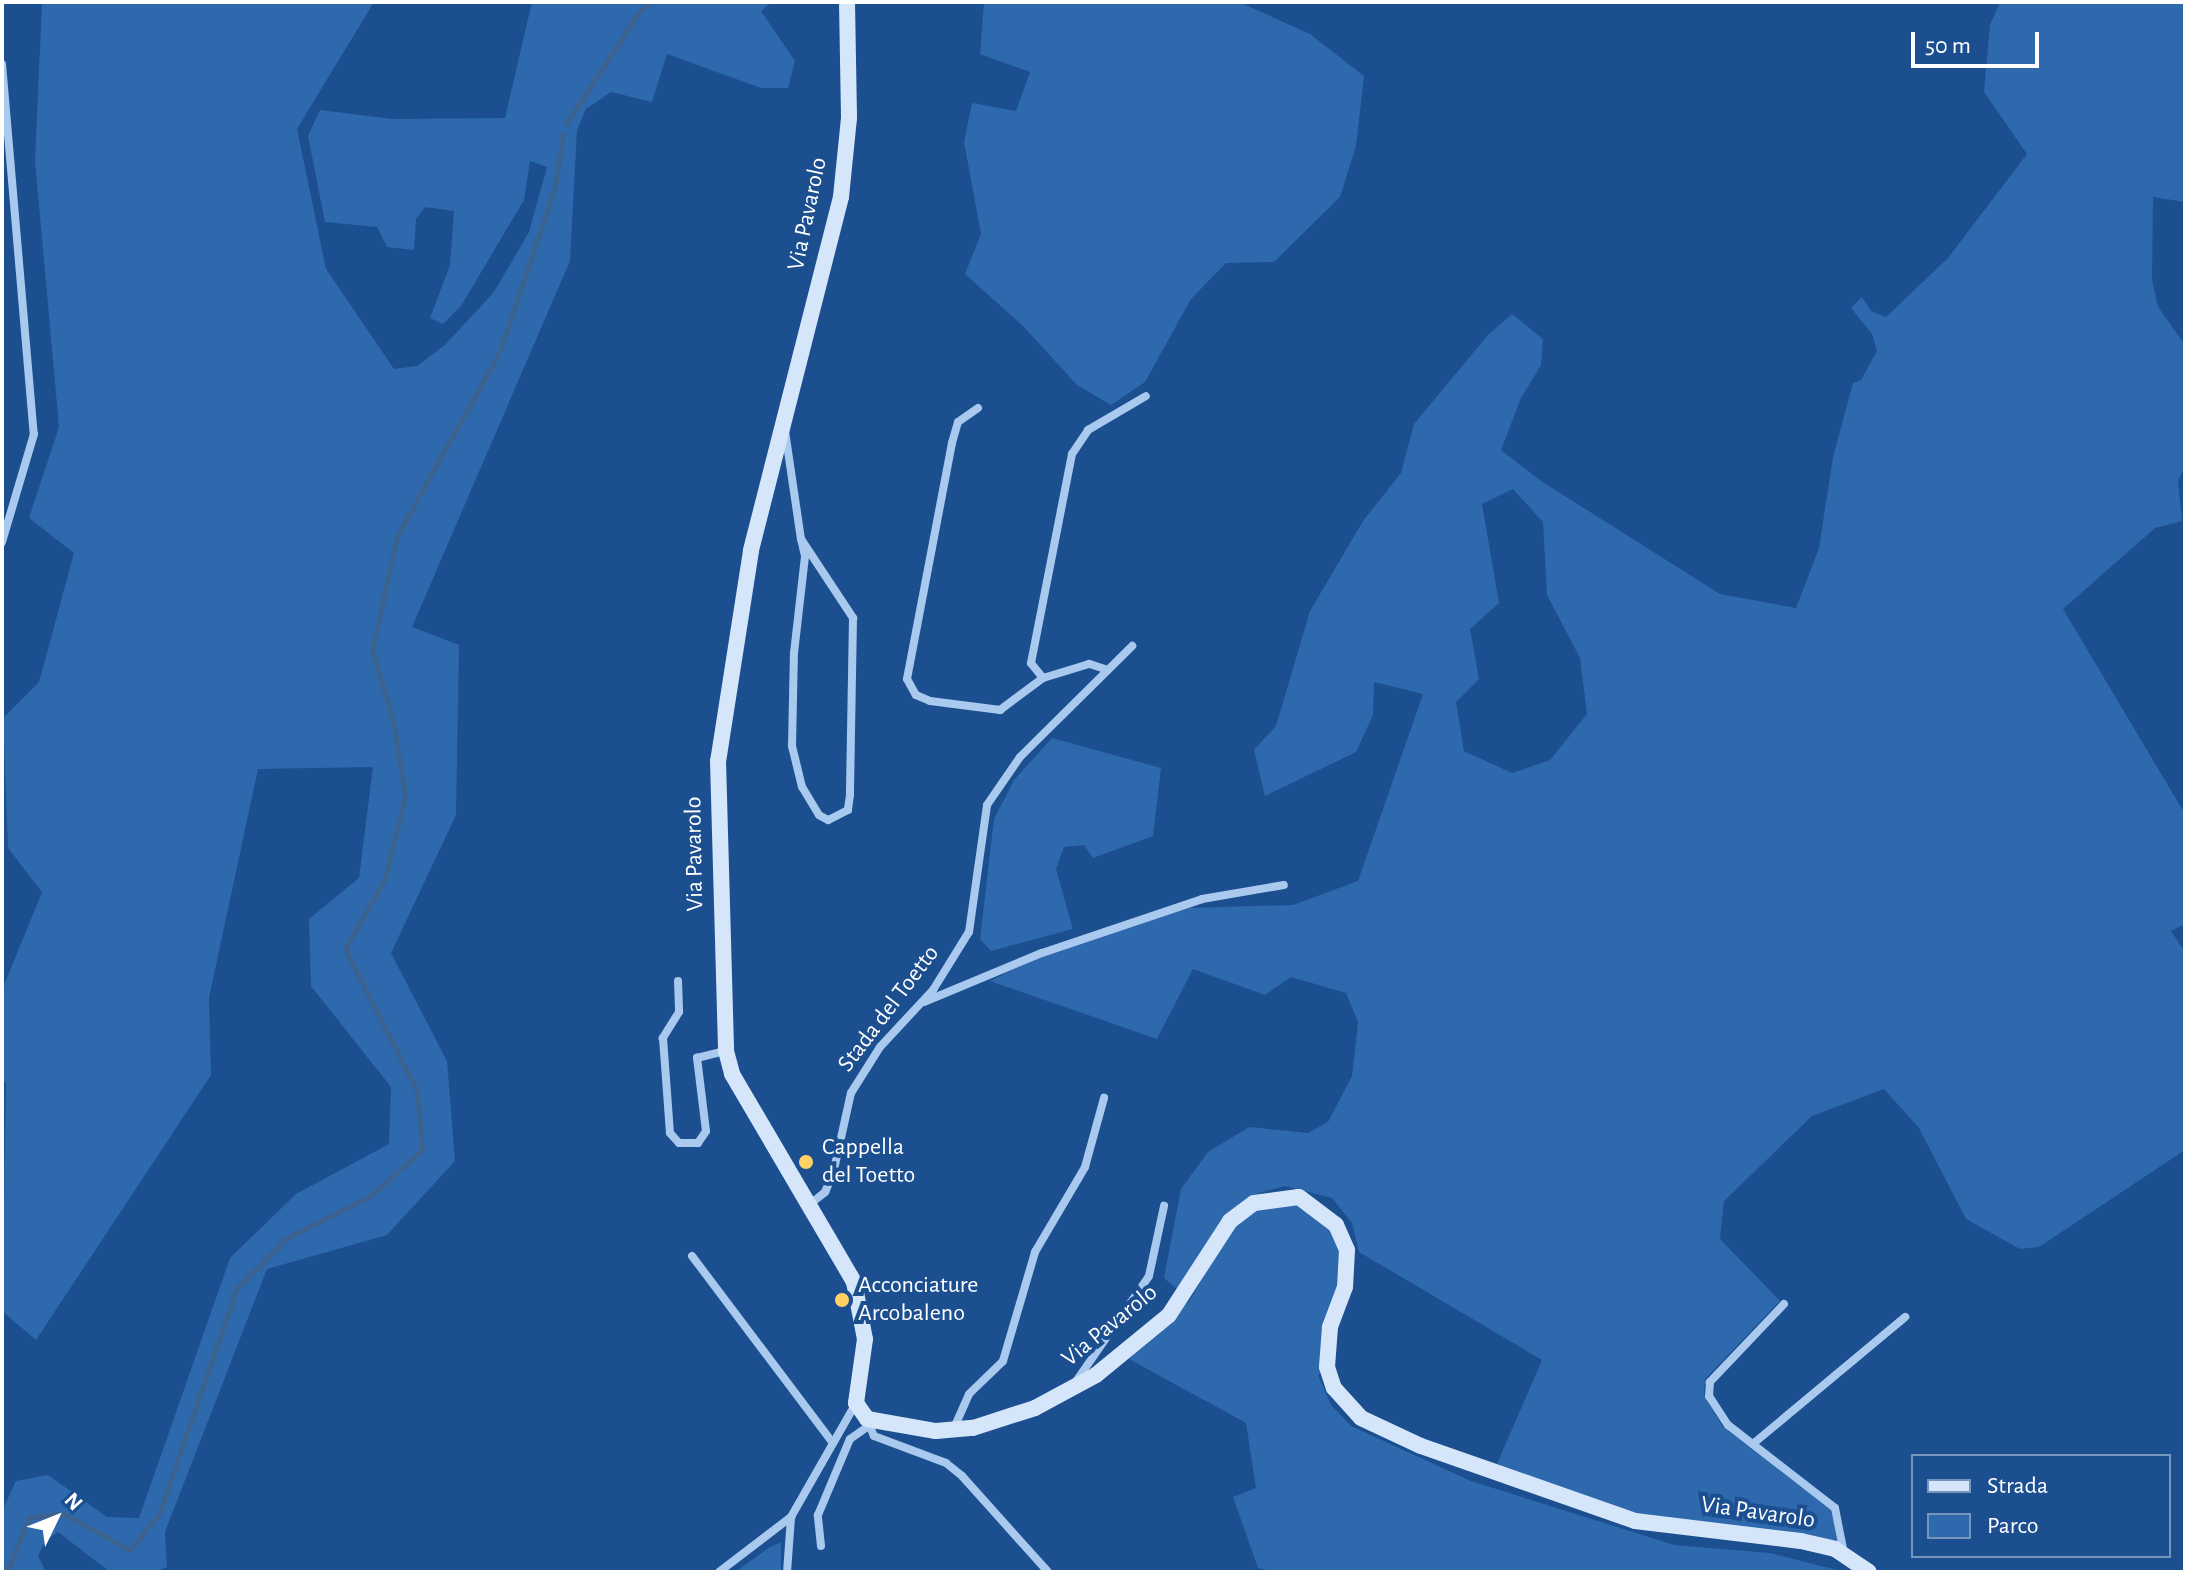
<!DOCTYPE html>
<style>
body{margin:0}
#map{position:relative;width:2187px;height:1574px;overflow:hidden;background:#1b4f8f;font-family:"Alegreya Sans",sans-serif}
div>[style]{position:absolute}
.green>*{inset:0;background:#2e69ad}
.stream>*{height:5px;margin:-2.5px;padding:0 2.5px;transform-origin:2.5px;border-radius:2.5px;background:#3c6290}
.street>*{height:8px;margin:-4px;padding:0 4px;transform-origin:4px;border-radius:4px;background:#a9c9ee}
.secondary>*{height:16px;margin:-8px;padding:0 8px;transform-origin:8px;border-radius:8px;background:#d6e6fa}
.dots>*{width:22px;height:22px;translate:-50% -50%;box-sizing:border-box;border:4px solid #1b4f8f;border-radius:50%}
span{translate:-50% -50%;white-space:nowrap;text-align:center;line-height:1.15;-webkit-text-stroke:8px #1b4f8f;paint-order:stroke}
.street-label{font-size:24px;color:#fff}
.poi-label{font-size:24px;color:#fff}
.left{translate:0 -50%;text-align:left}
.frame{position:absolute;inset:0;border:4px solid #fff;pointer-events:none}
.legend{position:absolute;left:1911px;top:1454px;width:260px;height:104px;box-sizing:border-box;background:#1b4f8f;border:2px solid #7695bc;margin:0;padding:10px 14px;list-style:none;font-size:24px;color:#fff}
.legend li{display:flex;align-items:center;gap:16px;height:40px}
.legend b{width:40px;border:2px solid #7695bc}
.north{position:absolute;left:16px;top:1478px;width:80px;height:80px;-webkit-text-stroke:6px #1b4f8f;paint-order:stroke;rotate:47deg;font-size:22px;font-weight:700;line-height:32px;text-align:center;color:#fff}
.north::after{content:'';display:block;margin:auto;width:28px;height:36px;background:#fff;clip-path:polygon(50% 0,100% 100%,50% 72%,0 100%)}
.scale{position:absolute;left:1911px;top:32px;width:128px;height:36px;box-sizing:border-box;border:4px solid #fff;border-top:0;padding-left:10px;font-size:24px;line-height:28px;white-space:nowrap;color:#fff;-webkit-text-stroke:6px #1b4f8f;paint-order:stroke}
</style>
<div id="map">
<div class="green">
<i style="clip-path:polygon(42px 2px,374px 2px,297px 129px,326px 269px,394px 369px,417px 366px,445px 345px,494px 292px,529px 232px,547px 167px,530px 161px,524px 200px,461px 306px,443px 324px,430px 318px,450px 265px,454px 211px,425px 207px,416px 219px,414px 250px,387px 247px,377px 227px,325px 222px,308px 136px,320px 110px,392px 119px,505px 118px,532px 2px,772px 2px,761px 11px,795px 61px,788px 88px,761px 88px,667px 54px,652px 102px,611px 92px,586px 109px,577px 130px,570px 261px,412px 627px,459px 645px,456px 815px,391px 953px,447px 1061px,455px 1161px,387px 1235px,267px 1269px,165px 1532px,167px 1567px,155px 1572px,110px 1572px,58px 1532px,45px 1541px,38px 1556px,46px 1572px,2px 1572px,2px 1511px,16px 1481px,48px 1475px,107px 1517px,139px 1518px,230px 1258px,296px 1194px,389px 1144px,391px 1087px,311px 986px,309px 919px,359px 878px,373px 767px,258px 769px,209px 998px,211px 1075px,36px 1340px,2px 1311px,6px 1083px,2px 1080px,2px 990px,42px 892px,8px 848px,3px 718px,39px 682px,74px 553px,29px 518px,59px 427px,35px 161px)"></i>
<i style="clip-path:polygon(984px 2px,1239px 2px,1310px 34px,1364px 76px,1356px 146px,1340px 197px,1274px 262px,1226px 263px,1191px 299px,1145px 382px,1111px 405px,1077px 385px,1023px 326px,965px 274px,981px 234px,964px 142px,972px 103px,1016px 111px,1030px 72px,980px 54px)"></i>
<i style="clip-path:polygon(evenodd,2000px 2px,2185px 2px,2185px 202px,2153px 197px,2152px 280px,2158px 307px,2185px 345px,2185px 466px,2178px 481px,2182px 521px,2155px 528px,2063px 609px,2185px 814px,2185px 924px,2171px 931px,2185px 952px,2185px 1150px,2039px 1247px,2020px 1249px,1966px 1219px,1919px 1128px,1884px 1089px,1812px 1116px,1724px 1201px,1720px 1239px,1780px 1301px,1705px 1379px,1704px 1396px,1723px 1427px,1832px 1510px,1837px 1542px,1640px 1515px,1497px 1464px,1542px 1360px,1359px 1252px,1352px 1223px,1332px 1198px,1285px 1186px,1252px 1195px,1227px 1218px,1178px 1290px,1164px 1278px,1181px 1189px,1208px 1152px,1249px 1127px,1308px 1133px,1328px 1122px,1352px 1076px,1358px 1022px,1346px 993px,1291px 977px,1265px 995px,1193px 969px,1157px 1039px,990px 981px,1044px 955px,1189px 908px,1293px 905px,1358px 881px,1423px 694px,1374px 682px,1373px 715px,1356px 752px,1265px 796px,1254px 750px,1276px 726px,1310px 611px,1363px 521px,1401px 473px,1414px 424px,1488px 335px,1512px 314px,1543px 339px,1541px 365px,1521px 398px,1501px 450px,1541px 481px,1720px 594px,1796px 608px,1819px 548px,1833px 457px,1853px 383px,1861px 380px,1877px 351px,1872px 334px,1851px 308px,1862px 297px,1871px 311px,1886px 317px,1948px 258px,2027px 154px,1984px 92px,1990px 25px,2000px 2px,1513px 489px,1543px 522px,1547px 595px,1580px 658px,1587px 714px,1550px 760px,1512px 773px,1464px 751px,1456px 702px,1479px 679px,1470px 629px,1499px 603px,1482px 504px,1513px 489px)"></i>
<i style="clip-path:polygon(1052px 738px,1161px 768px,1153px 836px,1093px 858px,1084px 845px,1064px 847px,1056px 869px,1073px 929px,991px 951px,980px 939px,994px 819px,1014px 780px)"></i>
<i style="clip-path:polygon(1298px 1202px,1332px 1228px,1342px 1251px,1324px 1372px,1318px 1375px,1331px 1405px,1351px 1426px,1471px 1481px,1674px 1545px,1770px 1553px,1845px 1572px,1272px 1572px,1258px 1568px,1233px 1497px,1256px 1488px,1246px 1423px,1129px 1359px,1190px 1300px,1234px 1224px,1256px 1207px)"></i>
<i style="clip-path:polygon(781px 1542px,781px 1572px,735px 1572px,770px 1547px)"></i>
</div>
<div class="stream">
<i style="left:566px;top:124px;width:132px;rotate:-57deg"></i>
<i style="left:638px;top:13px;width:16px;rotate:-43deg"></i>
<i style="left:7px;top:1572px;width:59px;rotate:-68.2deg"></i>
<i style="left:29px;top:1517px;width:35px;rotate:-5deg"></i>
<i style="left:64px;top:1514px;width:75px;rotate:28.6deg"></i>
<i style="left:130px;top:1550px;width:46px;rotate:-51.1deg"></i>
<i style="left:159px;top:1514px;width:239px;rotate:-71deg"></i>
<i style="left:237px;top:1288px;width:69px;rotate:-45deg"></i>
<i style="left:286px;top:1239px;width:94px;rotate:-27.1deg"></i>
<i style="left:370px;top:1196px;width:69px;rotate:-41.5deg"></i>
<i style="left:422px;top:1150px;width:59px;rotate:-94.8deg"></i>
<i style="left:417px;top:1091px;width:159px;rotate:-116.9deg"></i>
<i style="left:345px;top:949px;width:81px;rotate:-60.3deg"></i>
<i style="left:385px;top:879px;width:85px;rotate:-76.5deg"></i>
<i style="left:405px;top:796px;width:78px;rotate:-98.9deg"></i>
<i style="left:393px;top:719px;width:71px;rotate:-107.2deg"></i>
<i style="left:372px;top:651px;width:118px;rotate:-77.7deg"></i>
<i style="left:397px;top:536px;width:212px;rotate:-60.9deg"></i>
<i style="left:500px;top:351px;width:173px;rotate:-71.5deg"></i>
<i style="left:555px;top:187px;width:54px;rotate:-81.4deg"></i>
</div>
<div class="street">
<i style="left:2px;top:64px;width:371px;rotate:85.1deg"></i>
<i style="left:34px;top:434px;width:113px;rotate:106.5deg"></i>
<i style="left:978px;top:408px;width:24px;rotate:145deg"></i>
<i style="left:958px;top:422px;width:22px;rotate:106deg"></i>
<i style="left:952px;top:443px;width:240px;rotate:100.8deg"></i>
<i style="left:907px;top:679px;width:18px;rotate:61deg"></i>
<i style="left:916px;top:695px;width:15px;rotate:23deg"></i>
<i style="left:930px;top:701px;width:71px;rotate:7.3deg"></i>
<i style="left:1000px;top:710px;width:54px;rotate:-36.7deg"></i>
<i style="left:785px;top:431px;width:109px;rotate:81.6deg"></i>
<i style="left:801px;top:539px;width:95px;rotate:56.6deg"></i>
<i style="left:853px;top:618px;width:177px;rotate:91deg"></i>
<i style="left:850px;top:795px;width:15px;rotate:98deg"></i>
<i style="left:848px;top:810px;width:22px;rotate:153deg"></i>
<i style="left:828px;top:820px;width:10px;rotate:-151deg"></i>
<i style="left:819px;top:815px;width:33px;rotate:-121deg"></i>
<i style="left:802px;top:787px;width:42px;rotate:-103.7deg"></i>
<i style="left:792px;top:746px;width:93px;rotate:-88.8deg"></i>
<i style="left:794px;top:653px;width:98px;rotate:-83.5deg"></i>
<i style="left:805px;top:556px;width:17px;rotate:-103deg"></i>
<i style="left:1108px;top:670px;width:20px;rotate:-162deg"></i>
<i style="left:1089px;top:664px;width:48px;rotate:163.1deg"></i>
<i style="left:1043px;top:678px;width:19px;rotate:-129deg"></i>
<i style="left:1031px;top:663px;width:213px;rotate:-78.9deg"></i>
<i style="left:1072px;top:454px;width:29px;rotate:-56deg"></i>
<i style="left:1088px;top:430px;width:67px;rotate:-30.4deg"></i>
<i style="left:678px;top:981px;width:31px;rotate:88deg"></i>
<i style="left:679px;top:1012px;width:31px;rotate:122deg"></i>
<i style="left:663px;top:1038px;width:95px;rotate:85.8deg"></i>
<i style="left:670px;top:1133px;width:13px;rotate:48deg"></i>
<i style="left:679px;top:1143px;width:19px"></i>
<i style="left:698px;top:1143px;width:14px;rotate:-56deg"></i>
<i style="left:706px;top:1131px;width:74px;rotate:-97deg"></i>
<i style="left:697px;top:1058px;width:30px;rotate:-14deg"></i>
<i style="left:924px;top:1002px;width:128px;rotate:-22.6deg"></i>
<i style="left:1042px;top:953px;width:169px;rotate:-18.6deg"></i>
<i style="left:1202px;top:899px;width:83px;rotate:-9.7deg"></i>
<i style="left:809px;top:1205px;width:21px;rotate:-39deg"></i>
<i style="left:825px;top:1192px;width:20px;rotate:-66deg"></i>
<i style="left:833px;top:1174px;width:83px;rotate:-77.5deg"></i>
<i style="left:851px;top:1093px;width:54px;rotate:-57.8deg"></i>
<i style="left:880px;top:1047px;width:78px;rotate:-47.1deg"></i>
<i style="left:933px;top:990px;width:68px;rotate:-58.2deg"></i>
<i style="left:969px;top:932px;width:128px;rotate:-81.9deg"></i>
<i style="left:987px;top:805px;width:58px;rotate:-55.5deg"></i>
<i style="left:1020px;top:757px;width:158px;rotate:-44.7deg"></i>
<i style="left:692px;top:1256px;width:233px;rotate:53deg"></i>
<i style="left:1784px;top:1304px;width:108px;rotate:133.5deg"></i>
<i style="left:1710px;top:1382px;width:14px;rotate:94deg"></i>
<i style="left:1709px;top:1396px;width:35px;rotate:57deg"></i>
<i style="left:1728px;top:1425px;width:135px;rotate:37.8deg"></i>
<i style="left:1835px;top:1508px;width:47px;rotate:78.9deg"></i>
<i style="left:1077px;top:1380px;width:126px;rotate:-55.3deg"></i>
<i style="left:1149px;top:1276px;width:72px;rotate:-77.9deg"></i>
<i style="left:867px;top:1419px;width:18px;rotate:68deg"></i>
<i style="left:874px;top:1436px;width:77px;rotate:20.6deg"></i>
<i style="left:946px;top:1463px;width:21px;rotate:39deg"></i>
<i style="left:962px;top:1476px;width:129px;rotate:48.1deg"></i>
<i style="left:954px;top:1428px;width:37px;rotate:-66deg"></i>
<i style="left:969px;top:1394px;width:47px;rotate:-44.1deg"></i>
<i style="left:1003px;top:1361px;width:114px;rotate:-73.6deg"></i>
<i style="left:1035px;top:1252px;width:99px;rotate:-59.5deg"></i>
<i style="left:1085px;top:1167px;width:72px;rotate:-74.6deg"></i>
<i style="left:1754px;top:1443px;width:197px;rotate:-39.8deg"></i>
<i style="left:821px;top:1546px;width:31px;rotate:-96deg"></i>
<i style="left:818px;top:1515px;width:82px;rotate:-67.2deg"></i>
<i style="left:850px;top:1439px;width:21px;rotate:-35deg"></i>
<i style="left:719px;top:1572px;width:91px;rotate:-37.4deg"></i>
<i style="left:791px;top:1517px;width:131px;rotate:-60.3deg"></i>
<i style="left:787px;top:1572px;width:55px;rotate:-85.8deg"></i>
</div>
<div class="secondary">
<i style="left:847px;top:2px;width:116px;rotate:89deg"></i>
<i style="left:849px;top:118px;width:79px;rotate:95.8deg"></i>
<i style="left:841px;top:197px;width:365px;rotate:104.3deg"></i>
<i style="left:751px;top:551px;width:213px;rotate:98.9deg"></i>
<i style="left:718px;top:761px;width:290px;rotate:88.4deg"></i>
<i style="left:726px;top:1051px;width:24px;rotate:75deg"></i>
<i style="left:732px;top:1074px;width:241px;rotate:59.6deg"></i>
<i style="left:854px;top:1282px;width:58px;rotate:79.1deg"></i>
<i style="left:865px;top:1339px;width:65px;rotate:98deg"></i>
<i style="left:856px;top:1403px;width:19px;rotate:55deg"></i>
<i style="left:867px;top:1419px;width:70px;rotate:9.9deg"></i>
<i style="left:936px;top:1431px;width:37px;rotate:-5deg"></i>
<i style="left:973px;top:1428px;width:65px;rotate:-17.9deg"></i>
<i style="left:1035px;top:1408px;width:69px;rotate:-28.4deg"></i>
<i style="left:1096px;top:1375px;width:94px;rotate:-39.4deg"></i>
<i style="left:1169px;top:1315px;width:112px;rotate:-57deg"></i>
<i style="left:1230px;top:1221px;width:30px;rotate:-37deg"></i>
<i style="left:1254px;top:1203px;width:45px;rotate:-7.6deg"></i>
<i style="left:1299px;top:1197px;width:46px;rotate:37.1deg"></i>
<i style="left:1336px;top:1225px;width:27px;rotate:66deg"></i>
<i style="left:1347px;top:1250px;width:37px;rotate:93deg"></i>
<i style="left:1345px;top:1287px;width:43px;rotate:110.6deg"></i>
<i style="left:1330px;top:1327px;width:40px;rotate:94.3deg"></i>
<i style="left:1327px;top:1367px;width:22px;rotate:72deg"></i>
<i style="left:1334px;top:1388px;width:40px;rotate:48deg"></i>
<i style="left:1361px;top:1418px;width:66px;rotate:25deg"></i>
<i style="left:1421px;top:1446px;width:227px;rotate:19.3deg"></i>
<i style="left:1635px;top:1521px;width:167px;rotate:6.9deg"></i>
<i style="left:1801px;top:1541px;width:35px;rotate:13deg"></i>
<i style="left:1835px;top:1549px;width:41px;rotate:34.1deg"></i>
</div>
<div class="dots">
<i style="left:806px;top:1162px;background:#ffd166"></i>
<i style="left:842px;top:1300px;background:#ffd166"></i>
</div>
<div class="street-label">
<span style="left:808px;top:214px;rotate:-78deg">Via Pavarolo</span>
<span style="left:695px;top:854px;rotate:-91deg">Via Pavarolo</span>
<span style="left:889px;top:1009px;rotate:-53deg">Stada del Toetto</span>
<span style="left:1110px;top:1326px;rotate:-39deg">Via Pavarolo</span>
<span style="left:1758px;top:1513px;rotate:8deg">Via Pavarolo</span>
</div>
<div class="poi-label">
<span class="left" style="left:822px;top:1162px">Cappella<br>del Toetto</span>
<span class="left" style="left:858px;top:1300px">Acconciature<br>Arcobaleno</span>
</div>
<div class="frame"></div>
<ul class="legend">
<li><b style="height:10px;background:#d6e6fa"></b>Strada</li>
<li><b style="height:22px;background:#2e69ad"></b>Parco</li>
</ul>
<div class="north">N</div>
<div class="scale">50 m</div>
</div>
